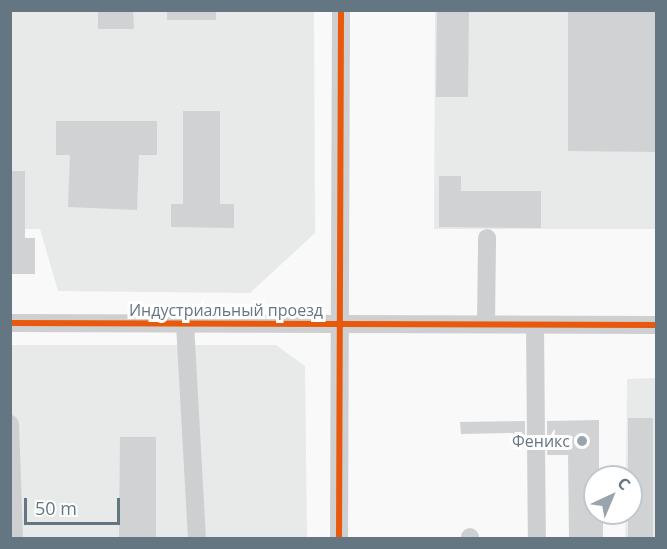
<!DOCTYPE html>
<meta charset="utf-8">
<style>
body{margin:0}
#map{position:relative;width:667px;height:549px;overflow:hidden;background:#f9f9f9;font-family:"Open Sans",sans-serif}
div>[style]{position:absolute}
.built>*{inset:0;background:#e8e9e9}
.building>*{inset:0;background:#d0d2d3}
.minor>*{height:18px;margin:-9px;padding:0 9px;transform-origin:9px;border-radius:9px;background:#cecfd0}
.cycleway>*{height:6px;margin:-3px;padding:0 3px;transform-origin:3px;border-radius:3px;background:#e8590c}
.dots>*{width:16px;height:16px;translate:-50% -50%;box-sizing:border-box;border:3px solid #fff;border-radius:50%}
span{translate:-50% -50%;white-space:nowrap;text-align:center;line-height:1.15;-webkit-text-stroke:6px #fff;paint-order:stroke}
.street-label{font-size:16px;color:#657683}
.poi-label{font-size:16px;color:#657683}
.right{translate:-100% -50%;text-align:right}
.frame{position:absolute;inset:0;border:12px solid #657683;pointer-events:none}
.north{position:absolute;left:583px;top:465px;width:60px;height:60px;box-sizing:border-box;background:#fff;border:2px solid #c1c8cd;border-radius:50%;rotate:44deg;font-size:16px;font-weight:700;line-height:24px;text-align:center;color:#657683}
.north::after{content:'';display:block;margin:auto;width:21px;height:27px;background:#99a4ac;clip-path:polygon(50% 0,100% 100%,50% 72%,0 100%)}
.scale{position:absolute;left:24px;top:498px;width:96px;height:27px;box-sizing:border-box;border:3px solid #657683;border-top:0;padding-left:8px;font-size:18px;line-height:21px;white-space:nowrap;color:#657683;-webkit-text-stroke:4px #fff;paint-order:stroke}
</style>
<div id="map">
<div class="built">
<i style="clip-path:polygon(10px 11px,314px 11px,315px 233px,250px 293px,58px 291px,40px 229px,11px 229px)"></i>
<i style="clip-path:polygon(435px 11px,656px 11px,656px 229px,434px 229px)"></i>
<i style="clip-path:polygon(10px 345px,276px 345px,305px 366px,307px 538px,11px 538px)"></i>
<i style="clip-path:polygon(656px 378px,656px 538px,625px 538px,626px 513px,631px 513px,631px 477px,626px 477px,627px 379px)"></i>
</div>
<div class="building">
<i style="clip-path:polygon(98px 10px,133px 10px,134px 29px,98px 29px)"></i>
<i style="clip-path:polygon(167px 10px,216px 10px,216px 20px,167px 20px)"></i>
<i style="clip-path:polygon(437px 10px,469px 10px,468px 97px,436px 97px)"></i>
<i style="clip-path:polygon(568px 10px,657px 10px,657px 152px,568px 151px)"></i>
<i style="clip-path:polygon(183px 111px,220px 111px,220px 204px,234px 204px,234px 228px,171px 227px,171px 204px,183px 204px)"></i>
<i style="clip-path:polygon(56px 121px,157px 121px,157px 155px,139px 155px,137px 210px,68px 207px,70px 155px,56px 155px)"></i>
<i style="clip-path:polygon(10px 171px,25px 171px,25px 238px,35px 238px,35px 274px,10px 274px)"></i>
<i style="clip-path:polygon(439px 176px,461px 176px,461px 191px,541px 191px,541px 228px,439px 227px)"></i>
<i style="clip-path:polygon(628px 418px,653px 418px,653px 538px,628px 538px)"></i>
<i style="clip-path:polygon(599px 420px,599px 477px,595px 477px,595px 513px,600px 513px,600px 520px,603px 520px,603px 538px,569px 538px,568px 455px,547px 455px,547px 421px)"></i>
<i style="clip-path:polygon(525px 421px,525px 437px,513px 438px,513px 433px,461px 434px,460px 422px)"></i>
<i style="clip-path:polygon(120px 437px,156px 437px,156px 538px,119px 538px)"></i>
</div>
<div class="minor">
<i style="left:10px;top:323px;width:646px;rotate:0.18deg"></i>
<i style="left:185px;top:324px;width:214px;rotate:86.8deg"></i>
<i style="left:486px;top:324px;width:86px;rotate:-89.3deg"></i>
<i style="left:535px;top:325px;width:213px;rotate:89.5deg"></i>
<i style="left:10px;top:424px;width:114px;rotate:88deg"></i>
<i style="left:339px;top:538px;width:528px;rotate:-89.78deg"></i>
<i style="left:470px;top:538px;width:1px;rotate:-90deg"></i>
</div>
<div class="cycleway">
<i style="left:10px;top:323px;width:646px;rotate:0.18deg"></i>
<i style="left:339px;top:538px;width:528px;rotate:-89.78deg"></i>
</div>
<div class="dots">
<i style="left:582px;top:441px;background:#99a4ac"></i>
</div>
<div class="street-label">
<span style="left:226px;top:310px">Индустриальный проезд</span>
</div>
<div class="poi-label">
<span class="right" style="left:570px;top:441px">Феникс</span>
</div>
<div class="frame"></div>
<div class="north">С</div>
<div class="scale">50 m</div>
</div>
